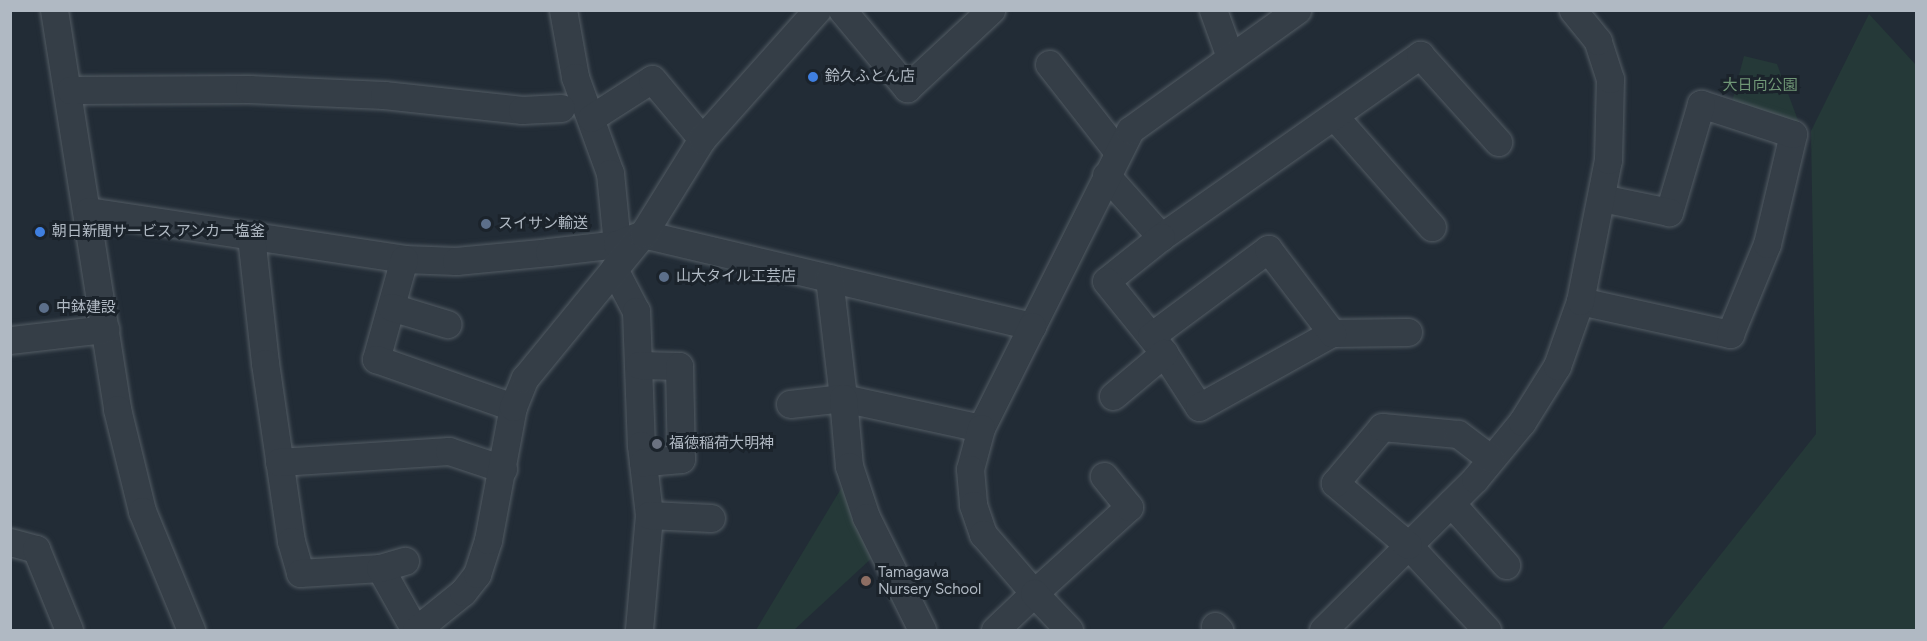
<!DOCTYPE html>
<meta charset="utf-8">
<style>
body{margin:0}
#map{position:relative;width:1927px;height:641px;overflow:hidden;background:#222c36;font-family:Figtree,"Noto Sans JP",sans-serif}
div>[style]{position:absolute}
.green>*{inset:0;background:#253938}
.roads{filter:drop-shadow(0 0 2px #535c64) drop-shadow(0 0 2px #535c64)}
.minor>*{height:27px;margin:-13.5px;padding:0 13.5px;transform-origin:13.5px;border-radius:13.5px;background:#353e47}
.dots>*{width:16px;height:16px;translate:-50% -50%;box-sizing:border-box;border:3px solid #1b232b;border-radius:50%}
span{translate:-50% -50%;white-space:nowrap;text-align:center;line-height:1.15;-webkit-text-stroke:6px #1b232b;paint-order:stroke}
.poi-label{font-size:15px;color:#b0b9c3}
.left{translate:0 -50%;text-align:left}
.park-label{font-size:15px;color:#709776}
.frame{position:absolute;inset:0;border:12px solid #b0b9c3;pointer-events:none}
</style>
<div id="map">
<div class="green">
<i style="clip-path:polygon(1869px 14px,1916px 65px,1916px 630px,1661px 630px,1816px 434px,1811px 131px)"></i>
<i style="clip-path:polygon(1744px 56px,1777px 64px,1799px 123px,1732px 102px)"></i>
<i style="clip-path:polygon(842px 487px,874px 556px,794px 630px,756px 630px)"></i>
</div>
<div class="roads">
<div class="minor">
<i style="left:54px;top:10px;width:404px;rotate:81deg"></i>
<i style="left:117px;top:409px;width:105px;rotate:76.2deg"></i>
<i style="left:142px;top:511px;width:129px;rotate:67.6deg"></i>
<i style="left:563px;top:10px;width:68px;rotate:79.8deg"></i>
<i style="left:575px;top:77px;width:102px;rotate:70deg"></i>
<i style="left:610px;top:173px;width:71px;rotate:84.4deg"></i>
<i style="left:842px;top:10px;width:102px;rotate:50.2deg"></i>
<i style="left:907px;top:88px;width:115px;rotate:-42.9deg"></i>
<i style="left:1213px;top:10px;width:50px;rotate:70.1deg"></i>
<i style="left:1049px;top:64px;width:112px;rotate:51.9deg"></i>
<i style="left:70px;top:90px;width:179px;rotate:-0.3deg"></i>
<i style="left:249px;top:89px;width:135px;rotate:2.5deg"></i>
<i style="left:384px;top:95px;width:139px;rotate:6.2deg"></i>
<i style="left:522px;top:110px;width:39px;rotate:-3deg"></i>
<i style="left:1334px;top:116px;width:148px;rotate:48.6deg"></i>
<i style="left:591px;top:118px;width:72px;rotate:-32.6deg"></i>
<i style="left:652px;top:79px;width:78px;rotate:50.2deg"></i>
<i style="left:1106px;top:175px;width:83px;rotate:48.4deg"></i>
<i style="left:1161px;top:237px;width:317px;rotate:-35.1deg"></i>
<i style="left:1420px;top:55px;width:117px;rotate:48.1deg"></i>
<i style="left:88px;top:211px;width:320px;rotate:8.6deg"></i>
<i style="left:404px;top:259px;width:52px;rotate:2.2deg"></i>
<i style="left:456px;top:261px;width:93px;rotate:-5.5deg"></i>
<i style="left:549px;top:252px;width:68px;rotate:-6.7deg"></i>
<i style="left:617px;top:244px;width:28px;rotate:-21deg"></i>
<i style="left:643px;top:234px;width:400px;rotate:13.3deg"></i>
<i style="left:1032px;top:326px;width:219px;rotate:-63.4deg"></i>
<i style="left:1130px;top:130px;width:206px;rotate:-35.7deg"></i>
<i style="left:251px;top:236px;width:128px;rotate:83.7deg"></i>
<i style="left:265px;top:363px;width:180px;rotate:81.7deg"></i>
<i style="left:291px;top:541px;width:33px;rotate:74deg"></i>
<i style="left:300px;top:573px;width:80px;rotate:-3.6deg"></i>
<i style="left:380px;top:568px;width:71px;rotate:60.6deg"></i>
<i style="left:1161px;top:237px;width:70px;rotate:141.3deg"></i>
<i style="left:1106px;top:281px;width:92px;rotate:51.1deg"></i>
<i style="left:1164px;top:353px;width:64px;rotate:57.1deg"></i>
<i style="left:1199px;top:407px;width:152px;rotate:-29.1deg"></i>
<i style="left:1332px;top:333px;width:76px;rotate:-0.8deg"></i>
<i style="left:404px;top:259px;width:104px;rotate:105.6deg"></i>
<i style="left:376px;top:359px;width:145px;rotate:19.3deg"></i>
<i style="left:614px;top:269px;width:47px;rotate:62.4deg"></i>
<i style="left:636px;top:311px;width:134px;rotate:87.9deg"></i>
<i style="left:641px;top:445px;width:70px;rotate:83.5deg"></i>
<i style="left:649px;top:515px;width:115px;rotate:95deg"></i>
<i style="left:829px;top:278px;width:121px;rotate:83.3deg"></i>
<i style="left:843px;top:398px;width:141px;rotate:12.3deg"></i>
<i style="left:981px;top:428px;width:114px;rotate:-63.4deg"></i>
<i style="left:1580px;top:301px;width:154px;rotate:12.4deg"></i>
<i style="left:1730px;top:334px;width:97px;rotate:-67.7deg"></i>
<i style="left:1767px;top:244px;width:113px;rotate:-76.7deg"></i>
<i style="left:1793px;top:134px;width:97px;rotate:-161.9deg"></i>
<i style="left:1701px;top:104px;width:113px;rotate:106.5deg"></i>
<i style="left:1669px;top:212px;width:68px;rotate:-168.2deg"></i>
<i style="left:391px;top:307px;width:59px;rotate:16.9deg"></i>
<i style="left:1151px;top:336px;width:146px;rotate:-36.6deg"></i>
<i style="left:1268px;top:249px;width:106px;rotate:52.7deg"></i>
<i style="left:10px;top:340px;width:96px;rotate:-6.6deg"></i>
<i style="left:639px;top:365px;width:40px;rotate:1.4deg"></i>
<i style="left:679px;top:366px;width:93px;rotate:88.8deg"></i>
<i style="left:681px;top:459px;width:38px;rotate:175deg"></i>
<i style="left:1113px;top:396px;width:67px;rotate:-40.1deg"></i>
<i style="left:790px;top:404px;width:53px;rotate:-6.5deg"></i>
<i style="left:843px;top:398px;width:68px;rotate:85deg"></i>
<i style="left:849px;top:466px;width:54px;rotate:71.6deg"></i>
<i style="left:866px;top:517px;width:126px;rotate:63.6deg"></i>
<i style="left:981px;top:428px;width:42px;rotate:105deg"></i>
<i style="left:970px;top:469px;width:36px;rotate:85deg"></i>
<i style="left:973px;top:505px;width:31px;rotate:71deg"></i>
<i style="left:983px;top:534px;width:78px;rotate:49.2deg"></i>
<i style="left:1034px;top:593px;width:128px;rotate:-42.2deg"></i>
<i style="left:1129px;top:507px;width:40px;rotate:-129deg"></i>
<i style="left:279px;top:462px;width:170px;rotate:-3.7deg"></i>
<i style="left:449px;top:451px;width:57px;rotate:18.4deg"></i>
<i style="left:1451px;top:503px;width:83px;rotate:48.4deg"></i>
<i style="left:649px;top:515px;width:62px;rotate:2.8deg"></i>
<i style="left:10px;top:542px;width:27px;rotate:15deg"></i>
<i style="left:36px;top:549px;width:87px;rotate:67.8deg"></i>
<i style="left:380px;top:568px;width:26px;rotate:-16deg"></i>
<i style="left:1215px;top:626px;width:6px;rotate:45deg"></i>
<i style="left:416px;top:630px;width:60px;rotate:-39deg"></i>
<i style="left:463px;top:592px;width:23px;rotate:-52deg"></i>
<i style="left:477px;top:574px;width:36px;rotate:-72deg"></i>
<i style="left:488px;top:540px;width:135px;rotate:-79.4deg"></i>
<i style="left:513px;top:407px;width:31px;rotate:-68deg"></i>
<i style="left:525px;top:378px;width:186px;rotate:-50.7deg"></i>
<i style="left:643px;top:234px;width:112px;rotate:-58.2deg"></i>
<i style="left:702px;top:139px;width:173px;rotate:-48.3deg"></i>
<i style="left:995px;top:630px;width:54px;rotate:-43.5deg"></i>
<i style="left:1034px;top:593px;width:51px;rotate:46.6deg"></i>
<i style="left:1323px;top:630px;width:214px;rotate:-44.8deg"></i>
<i style="left:1475px;top:479px;width:74px;rotate:-50.5deg"></i>
<i style="left:1522px;top:422px;width:66px;rotate:-58deg"></i>
<i style="left:1557px;top:366px;width:69px;rotate:-70.5deg"></i>
<i style="left:1580px;top:301px;width:144px;rotate:-78.8deg"></i>
<i style="left:1608px;top:160px;width:81px;rotate:-88.6deg"></i>
<i style="left:1610px;top:79px;width:40px;rotate:-108deg"></i>
<i style="left:1598px;top:41px;width:40px;rotate:-129deg"></i>
<i style="left:1487px;top:630px;width:116px;rotate:-132.9deg"></i>
<i style="left:1408px;top:545px;width:96px;rotate:-139.7deg"></i>
<i style="left:1335px;top:483px;width:73px;rotate:-50deg"></i>
<i style="left:1382px;top:427px;width:76px;rotate:5.3deg"></i>
<i style="left:1458px;top:434px;width:41px;rotate:37.1deg"></i>
</div>
</div>
<div class="dots">
<i style="left:813px;top:77px;background:#3f7fe0"></i>
<i style="left:486px;top:224px;background:#5c6f8a"></i>
<i style="left:40px;top:232px;background:#3f7fe0"></i>
<i style="left:664px;top:277px;background:#5c6f8a"></i>
<i style="left:44px;top:308px;background:#5c6f8a"></i>
<i style="left:657px;top:444px;background:#6b7280"></i>
<i style="left:866px;top:581px;background:#8d6e63"></i>
</div>
<div class="poi-label">
<span class="left" style="left:825px;top:77px">鈴久ふとん店</span>
<span class="left" style="left:498px;top:224px">スイサン輸送</span>
<span class="left" style="left:52px;top:232px">朝日新聞サービス アンカー塩釜</span>
<span class="left" style="left:676px;top:277px">山大タイル工芸店</span>
<span class="left" style="left:56px;top:308px">中鉢建設</span>
<span class="left" style="left:669px;top:444px">福徳稲荷大明神</span>
<span class="left" style="left:878px;top:581px">Tamagawa<br>Nursery School</span>
</div>
<div class="park-label">
<span style="left:1760px;top:86px">大日向公園</span>
</div>
<div class="frame"></div>
</div>
